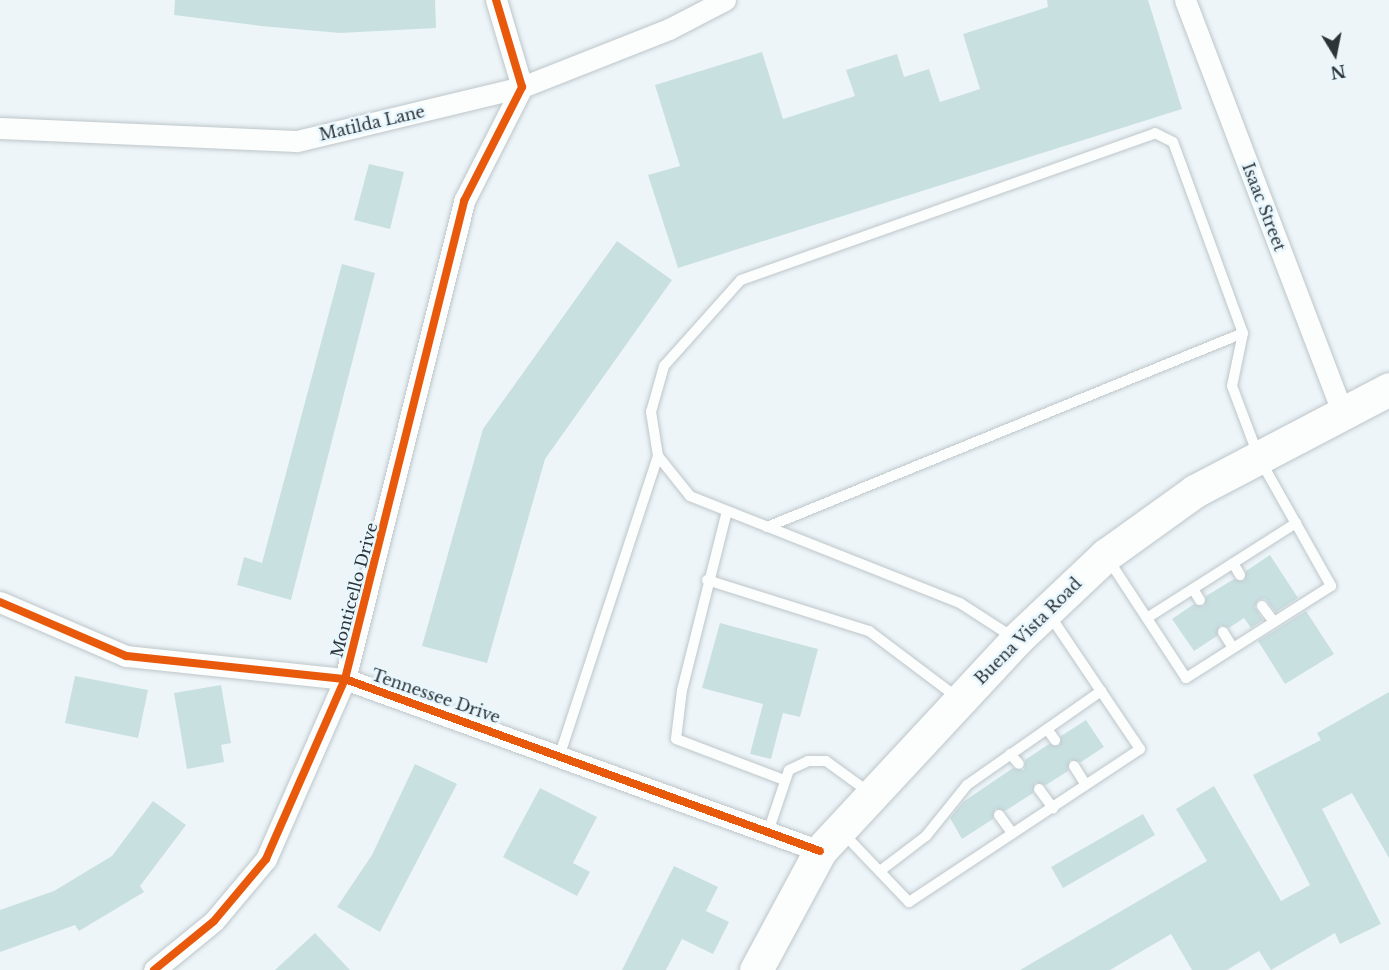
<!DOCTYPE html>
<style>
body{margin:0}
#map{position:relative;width:1389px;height:970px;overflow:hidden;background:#edf5f9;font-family:"Libre Baskerville",serif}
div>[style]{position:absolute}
.building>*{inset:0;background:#c9e0e1}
.roads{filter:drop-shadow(0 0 2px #bec6c9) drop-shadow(0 0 2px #bec6c9)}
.lane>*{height:10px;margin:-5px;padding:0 5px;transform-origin:5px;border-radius:5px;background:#fcfefe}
.street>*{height:21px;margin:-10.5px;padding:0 10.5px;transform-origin:10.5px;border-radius:10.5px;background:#fcfefe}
.primary>*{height:33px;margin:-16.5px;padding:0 16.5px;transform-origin:16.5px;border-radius:16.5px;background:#fcfefe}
.cycleway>*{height:8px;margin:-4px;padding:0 4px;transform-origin:4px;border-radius:4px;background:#e8590c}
span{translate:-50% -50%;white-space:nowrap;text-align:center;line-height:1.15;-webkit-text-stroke:5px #e8f7fe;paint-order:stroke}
.street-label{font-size:16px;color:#2d3438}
.north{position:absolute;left:1305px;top:24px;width:60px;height:60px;-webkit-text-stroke:4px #e8f7fe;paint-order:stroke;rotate:170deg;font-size:16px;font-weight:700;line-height:24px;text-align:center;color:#2d3438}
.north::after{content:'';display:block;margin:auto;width:21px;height:27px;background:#2d3438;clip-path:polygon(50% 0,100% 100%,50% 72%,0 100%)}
</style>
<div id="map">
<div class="building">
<i style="clip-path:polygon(175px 0,435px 0,436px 28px,340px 33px,261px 26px,174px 15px)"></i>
<i style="clip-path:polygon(1047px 0,1148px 0,1182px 109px,678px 268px,648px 175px,680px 166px,655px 85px,762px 52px,783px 119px,855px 96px,846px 70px,897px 54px,904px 77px,929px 69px,940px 102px,980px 89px,963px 34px,1048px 7px)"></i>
<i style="clip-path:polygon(369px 164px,404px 172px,390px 229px,354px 220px)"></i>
<i style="clip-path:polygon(617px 241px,672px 280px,545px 459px,487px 663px,422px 646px,483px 429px)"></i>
<i style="clip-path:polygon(342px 264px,375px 273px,291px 600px,237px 585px,244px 557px,262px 563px)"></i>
<i style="clip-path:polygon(1270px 555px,1298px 598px,1276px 612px,1265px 599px,1258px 600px,1255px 607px,1263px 620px,1251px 628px,1244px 618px,1229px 628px,1220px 625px,1217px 636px,1194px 651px,1172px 619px,1194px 604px,1204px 606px,1206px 596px,1234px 579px,1244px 581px,1246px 571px)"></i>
<i style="clip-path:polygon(1306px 611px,1334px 654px,1285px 684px,1258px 641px)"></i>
<i style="clip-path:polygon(720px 623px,818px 649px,800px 717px,783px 713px,771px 759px,750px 754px,763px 704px,702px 688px)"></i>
<i style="clip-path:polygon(75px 676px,148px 690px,138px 738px,65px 723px)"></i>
<i style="clip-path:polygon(221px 685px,231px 743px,221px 745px,224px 762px,187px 769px,174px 693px)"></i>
<i style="clip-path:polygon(1389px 692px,1389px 858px,1352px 793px,1322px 809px,1381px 924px,1340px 944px,1335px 933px,1271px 970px,1259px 951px,1227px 970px,1192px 970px,1171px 934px,1110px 970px,1020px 970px,1207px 861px,1176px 809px,1214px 786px,1281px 901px,1310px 885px,1253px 775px,1321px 740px,1317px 733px)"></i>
<i style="clip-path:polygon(1086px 720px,1104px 747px,1081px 762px,1070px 760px,1068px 771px,1046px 785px,1035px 783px,1033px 793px,1005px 811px,995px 809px,993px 819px,962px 839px,950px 818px,963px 802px,1013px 768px,1024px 770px,1025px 760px,1049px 744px,1059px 746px,1061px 736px)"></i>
<i style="clip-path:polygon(415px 764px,457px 784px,380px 932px,337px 907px,372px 855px)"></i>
<i style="clip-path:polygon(540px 788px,597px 817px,573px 863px,590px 872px,577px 896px,503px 857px)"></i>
<i style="clip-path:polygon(153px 801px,186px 825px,140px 886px,144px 892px,79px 931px,75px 925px,0 952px,0 910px,54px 891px,112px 856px)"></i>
<i style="clip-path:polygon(1143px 814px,1155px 835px,1063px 888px,1051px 867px)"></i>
<i style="clip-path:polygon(674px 866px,718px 887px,706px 911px,729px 922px,713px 954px,682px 939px,666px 970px,622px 970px)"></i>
<i style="clip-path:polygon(315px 933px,350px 970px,275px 970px)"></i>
</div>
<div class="roads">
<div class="lane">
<i style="left:727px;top:511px;width:185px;rotate:104.1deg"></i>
<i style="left:682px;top:690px;width:49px;rotate:97deg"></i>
<i style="left:676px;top:739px;width:116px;rotate:20.8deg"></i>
<i style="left:767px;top:527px;width:514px;rotate:-22.17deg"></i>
<i style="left:1233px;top:563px;width:14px;rotate:60deg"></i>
<i style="left:707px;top:580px;width:170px;rotate:17.5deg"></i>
<i style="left:869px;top:631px;width:111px;rotate:37deg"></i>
<i style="left:1193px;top:589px;width:13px;rotate:58deg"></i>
<i style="left:1262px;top:606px;width:20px;rotate:53deg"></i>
<i style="left:1147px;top:618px;width:177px;rotate:-32.5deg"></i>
<i style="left:1223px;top:632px;width:19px;rotate:58deg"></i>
<i style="left:1014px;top:638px;width:64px;rotate:-147.1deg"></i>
<i style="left:960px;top:603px;width:290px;rotate:-158.4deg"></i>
<i style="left:690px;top:496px;width:51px;rotate:-128.7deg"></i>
<i style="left:658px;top:456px;width:45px;rotate:-99deg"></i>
<i style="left:651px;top:412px;width:48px;rotate:-74.2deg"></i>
<i style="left:664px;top:366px;width:115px;rotate:-48.2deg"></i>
<i style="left:741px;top:280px;width:439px;rotate:-19.5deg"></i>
<i style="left:1155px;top:133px;width:20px;rotate:27deg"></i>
<i style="left:1173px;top:142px;width:203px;rotate:69.9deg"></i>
<i style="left:1243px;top:333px;width:54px;rotate:101.7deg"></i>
<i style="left:1232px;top:386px;width:77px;rotate:69.4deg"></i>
<i style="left:1259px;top:458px;width:147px;rotate:60.6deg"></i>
<i style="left:1331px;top:586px;width:172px;rotate:147.6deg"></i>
<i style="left:1186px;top:678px;width:142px;rotate:-123.2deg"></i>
<i style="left:1047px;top:729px;width:14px;rotate:54deg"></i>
<i style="left:560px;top:754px;width:314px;rotate:-71.8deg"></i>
<i style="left:1010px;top:754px;width:13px;rotate:48deg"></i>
<i style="left:1074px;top:766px;width:22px;rotate:58deg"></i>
<i style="left:1039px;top:789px;width:24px;rotate:54deg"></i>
<i style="left:999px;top:815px;width:22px;rotate:54deg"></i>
<i style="left:768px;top:832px;width:65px;rotate:-71.3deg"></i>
<i style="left:789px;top:770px;width:21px;rotate:-25deg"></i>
<i style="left:808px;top:761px;width:18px"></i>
<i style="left:826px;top:761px;width:54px;rotate:36deg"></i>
<i style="left:842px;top:832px;width:97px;rotate:46.3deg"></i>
<i style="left:909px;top:902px;width:277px;rotate:-33.5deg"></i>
<i style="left:1140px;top:749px;width:163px;rotate:-124deg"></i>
<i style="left:880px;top:871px;width:58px;rotate:-37.3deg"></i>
<i style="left:926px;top:836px;width:65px;rotate:-51.2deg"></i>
<i style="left:967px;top:785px;width:164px;rotate:-35deg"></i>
</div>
<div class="street">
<i style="left:1185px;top:0;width:442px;rotate:69.1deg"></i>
<i style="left:0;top:128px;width:297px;rotate:2.5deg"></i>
<i style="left:297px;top:141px;width:231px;rotate:-13.5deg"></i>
<i style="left:522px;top:87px;width:158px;rotate:-21.5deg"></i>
<i style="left:669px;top:29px;width:63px;rotate:-27.4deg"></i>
<i style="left:0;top:602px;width:137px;rotate:23.2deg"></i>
<i style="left:126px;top:656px;width:220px;rotate:6deg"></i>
<i style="left:345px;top:679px;width:505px;rotate:19.91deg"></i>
<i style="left:154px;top:970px;width:77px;rotate:-39.2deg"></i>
<i style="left:214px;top:921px;width:81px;rotate:-50deg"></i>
<i style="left:266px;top:859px;width:197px;rotate:-66.3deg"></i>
<i style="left:345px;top:679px;width:493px;rotate:-76deg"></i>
<i style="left:464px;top:201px;width:128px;rotate:-63deg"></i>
<i style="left:522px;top:87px;width:91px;rotate:-106.6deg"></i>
</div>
<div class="primary">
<i style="left:756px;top:970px;width:135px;rotate:-61.7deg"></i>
<i style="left:820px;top:851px;width:288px;rotate:-47.1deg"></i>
<i style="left:1016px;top:640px;width:124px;rotate:-43.4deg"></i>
<i style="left:1106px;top:555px;width:110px;rotate:-35.7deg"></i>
<i style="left:1195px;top:491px;width:219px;rotate:-27.7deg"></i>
</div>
</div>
<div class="cycleway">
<i style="left:0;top:602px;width:137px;rotate:23.2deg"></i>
<i style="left:126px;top:656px;width:220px;rotate:6deg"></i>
<i style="left:345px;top:679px;width:505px;rotate:19.91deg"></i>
<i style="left:154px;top:970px;width:77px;rotate:-39.2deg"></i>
<i style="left:214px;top:921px;width:81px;rotate:-50deg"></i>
<i style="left:266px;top:859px;width:197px;rotate:-66.3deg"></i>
<i style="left:345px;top:679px;width:493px;rotate:-76deg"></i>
<i style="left:464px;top:201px;width:128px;rotate:-63deg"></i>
<i style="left:522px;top:87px;width:91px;rotate:-106.6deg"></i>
</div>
<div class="street-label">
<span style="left:372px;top:123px;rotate:-13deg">Matilda Lane</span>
<span style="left:1264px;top:207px;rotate:69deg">Isaac Street</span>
<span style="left:354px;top:590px;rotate:-75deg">Monticello Drive</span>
<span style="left:1028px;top:631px;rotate:-45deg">Buena Vista Road</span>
<span style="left:436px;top:696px;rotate:19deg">Tennessee Drive</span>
</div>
<div class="north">N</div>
</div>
